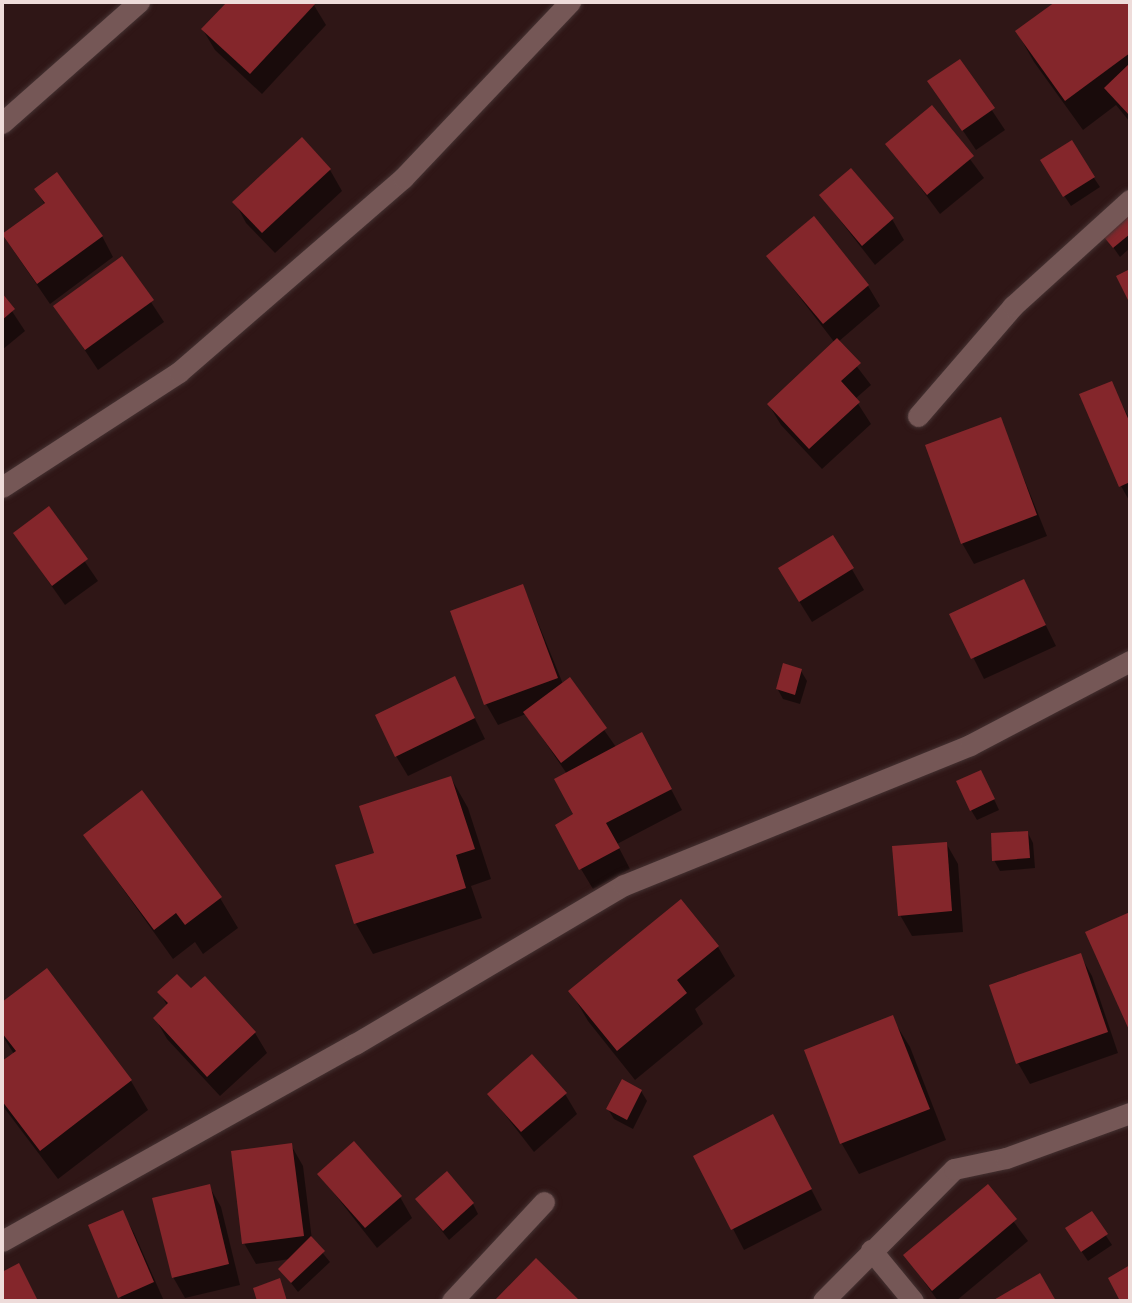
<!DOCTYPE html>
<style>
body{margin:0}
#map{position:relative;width:1132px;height:1303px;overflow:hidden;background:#2f1616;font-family:Signika,sans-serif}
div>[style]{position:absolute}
.shadow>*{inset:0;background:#0007}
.building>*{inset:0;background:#84262b}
.roads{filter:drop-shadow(0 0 2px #453232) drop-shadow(0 0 2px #453232)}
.street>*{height:21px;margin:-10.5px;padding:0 10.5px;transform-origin:10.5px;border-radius:10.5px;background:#755756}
span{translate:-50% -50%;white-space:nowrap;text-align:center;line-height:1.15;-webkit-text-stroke:5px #0f0605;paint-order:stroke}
.frame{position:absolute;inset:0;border:4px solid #eedcda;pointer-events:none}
</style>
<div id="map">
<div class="shadow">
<i style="clip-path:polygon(229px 2px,312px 2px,326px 25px,262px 94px,215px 50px,203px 30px)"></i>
<i style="clip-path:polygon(1058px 2px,1130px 3px,1130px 122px,1116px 105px,1083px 130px,1034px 62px,1017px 32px)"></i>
<i style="clip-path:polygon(959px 61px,1005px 130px,976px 150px,930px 82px)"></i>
<i style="clip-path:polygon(931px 107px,984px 178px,940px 214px,888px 144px)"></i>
<i style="clip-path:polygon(330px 170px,342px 191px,275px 253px,246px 223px,235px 202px)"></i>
<i style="clip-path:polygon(1048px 171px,1094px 178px,1100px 187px,1071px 206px)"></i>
<i style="clip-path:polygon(36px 189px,102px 236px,113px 257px,50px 304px,3px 235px,45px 205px)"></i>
<i style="clip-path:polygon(821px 196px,892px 219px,904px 240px,875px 265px)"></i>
<i style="clip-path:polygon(1130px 217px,1130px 248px,1120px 257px,1106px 237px)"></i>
<i style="clip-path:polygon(768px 256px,868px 286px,880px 306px,838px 342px,871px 385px,855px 399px,871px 424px,822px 469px,781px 425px,769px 405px,835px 343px)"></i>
<i style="clip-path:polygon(122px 258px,164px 322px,98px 370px,56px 307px)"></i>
<i style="clip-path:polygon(2px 296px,25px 331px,2px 350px)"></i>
<i style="clip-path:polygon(1111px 383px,1130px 420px,1130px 502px,1121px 486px)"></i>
<i style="clip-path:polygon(1000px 419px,1047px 536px,974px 564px,962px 543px)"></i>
<i style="clip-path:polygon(49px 509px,98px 581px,65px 605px,15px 534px)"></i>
<i style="clip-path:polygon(833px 537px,864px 590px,812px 622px,792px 590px)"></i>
<i style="clip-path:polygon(1024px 581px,1056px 646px,984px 679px,952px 615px)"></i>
<i style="clip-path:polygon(523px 586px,563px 684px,569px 680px,616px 747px,653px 755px,682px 810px,617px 844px,630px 869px,593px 889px,581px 869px,567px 774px,526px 714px,498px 725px,486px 704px)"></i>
<i style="clip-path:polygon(801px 671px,807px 681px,800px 704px,783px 699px,777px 688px)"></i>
<i style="clip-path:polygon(455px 678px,485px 739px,408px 776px,396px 756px)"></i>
<i style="clip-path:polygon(451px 778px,468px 808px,491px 879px,471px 886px,482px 918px,373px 954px,356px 924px,338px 866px,376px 854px)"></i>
<i style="clip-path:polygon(986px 782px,999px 810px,977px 820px,971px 810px)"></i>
<i style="clip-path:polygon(1028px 833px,1033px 843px,1035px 868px,1000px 871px,994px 860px)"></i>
<i style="clip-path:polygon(85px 836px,220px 898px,238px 928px,203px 954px,195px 942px,173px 959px)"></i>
<i style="clip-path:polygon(946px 843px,958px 864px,963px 932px,912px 936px,900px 915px)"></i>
<i style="clip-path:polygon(1130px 914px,1130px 1028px,1087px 933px)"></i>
<i style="clip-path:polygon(718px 947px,735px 976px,695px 1009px,703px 1024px,635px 1080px,588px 1021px,571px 992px)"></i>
<i style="clip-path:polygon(1080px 955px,1092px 976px,1118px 1053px,1030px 1084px,1018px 1063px)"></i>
<i style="clip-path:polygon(47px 970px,131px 1081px,148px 1110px,58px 1179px,2px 1105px,2px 1064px,14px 1054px,2px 1035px,2px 1004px)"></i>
<i style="clip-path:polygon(191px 991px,255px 1033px,267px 1053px,220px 1096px,167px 1039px,155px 1018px,168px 1007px,160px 993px)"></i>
<i style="clip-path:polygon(892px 1018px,910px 1047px,946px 1140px,859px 1174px,842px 1144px,806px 1051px)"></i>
<i style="clip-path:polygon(641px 1091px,647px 1101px,633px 1129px,614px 1119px,608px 1109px)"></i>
<i style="clip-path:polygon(489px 1094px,565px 1094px,577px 1114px,534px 1152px)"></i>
<i style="clip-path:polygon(784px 1137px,822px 1210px,744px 1250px,695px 1156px)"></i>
<i style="clip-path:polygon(291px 1145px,303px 1166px,312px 1240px,330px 1262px,298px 1292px,280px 1269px,290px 1259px,256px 1264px,244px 1243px)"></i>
<i style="clip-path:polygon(319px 1174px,400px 1197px,412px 1218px,377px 1248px)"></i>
<i style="clip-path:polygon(209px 1186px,221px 1207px,240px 1285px,185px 1298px,173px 1277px)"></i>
<i style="clip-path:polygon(987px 1186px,1028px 1241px,956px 1301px,938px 1301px,905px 1255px)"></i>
<i style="clip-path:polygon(417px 1199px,473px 1204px,478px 1214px,449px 1240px)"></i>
<i style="clip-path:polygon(122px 1212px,134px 1233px,164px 1301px,123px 1301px,120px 1297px)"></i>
<i style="clip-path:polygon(1091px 1213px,1112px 1245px,1088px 1261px,1073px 1239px)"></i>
</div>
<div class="building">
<i style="clip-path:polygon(227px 2px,314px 2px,316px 3px,250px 74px,201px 29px)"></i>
<i style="clip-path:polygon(1055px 2px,1130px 2px,1130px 53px,1065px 101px,1015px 31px)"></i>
<i style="clip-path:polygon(960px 59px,995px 108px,962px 131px,927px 81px)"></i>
<i style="clip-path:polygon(1130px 63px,1130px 116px,1104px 88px)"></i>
<i style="clip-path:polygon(932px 105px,974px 156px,927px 195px,885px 144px)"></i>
<i style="clip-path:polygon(302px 137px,331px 169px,262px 233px,232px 202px)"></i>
<i style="clip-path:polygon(1072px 140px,1095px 177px,1063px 197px,1040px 160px)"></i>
<i style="clip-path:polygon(851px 168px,894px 218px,862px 246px,819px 195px)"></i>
<i style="clip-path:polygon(57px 172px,103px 236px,37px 284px,2px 234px,45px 203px,34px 189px)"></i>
<i style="clip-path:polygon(1130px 214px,1130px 234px,1113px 248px,1104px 237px)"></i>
<i style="clip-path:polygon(814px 216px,869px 285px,823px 324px,766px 256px)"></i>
<i style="clip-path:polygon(122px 256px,154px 300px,85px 350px,53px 306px)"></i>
<i style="clip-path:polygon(1130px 269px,1130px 304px,1116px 276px)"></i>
<i style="clip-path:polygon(2px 293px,15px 309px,2px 320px)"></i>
<i style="clip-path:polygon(837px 338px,861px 363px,841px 381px,860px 402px,809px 449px,767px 404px)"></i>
<i style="clip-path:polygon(1112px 381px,1130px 423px,1130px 482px,1119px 487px,1079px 394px)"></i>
<i style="clip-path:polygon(1001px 417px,1037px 515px,961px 544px,925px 445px)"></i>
<i style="clip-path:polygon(49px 506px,88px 559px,52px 586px,13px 533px)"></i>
<i style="clip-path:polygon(833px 535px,854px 568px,799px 602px,778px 568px)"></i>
<i style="clip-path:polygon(1024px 579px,1046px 625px,971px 659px,949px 614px)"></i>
<i style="clip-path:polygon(523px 584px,558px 678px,484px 705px,450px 611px)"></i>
<i style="clip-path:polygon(783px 663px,802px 669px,795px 695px,776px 689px)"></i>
<i style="clip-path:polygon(455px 676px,475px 718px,395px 757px,375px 715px)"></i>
<i style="clip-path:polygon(570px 677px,607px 728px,561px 763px,523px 712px)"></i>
<i style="clip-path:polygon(642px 732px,672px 789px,606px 823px,620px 848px,579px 870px,555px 825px,573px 814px,554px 779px)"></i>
<i style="clip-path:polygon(981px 770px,995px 799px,970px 811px,956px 781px)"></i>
<i style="clip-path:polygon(451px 776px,475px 849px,456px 855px,466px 888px,354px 924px,335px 865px,374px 853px,359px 806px)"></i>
<i style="clip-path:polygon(142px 790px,222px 897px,185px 925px,176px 913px,154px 930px,83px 835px)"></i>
<i style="clip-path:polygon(1028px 831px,1030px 858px,992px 861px,991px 833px)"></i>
<i style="clip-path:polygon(947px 842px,952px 911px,898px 916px,892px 846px)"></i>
<i style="clip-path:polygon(681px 899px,719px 946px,677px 980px,687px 993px,617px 1051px,568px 991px)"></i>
<i style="clip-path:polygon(1130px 912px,1130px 1032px,1085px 932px)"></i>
<i style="clip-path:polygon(1081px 953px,1108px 1032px,1016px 1064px,989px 985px)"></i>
<i style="clip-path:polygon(47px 968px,132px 1080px,40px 1151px,2px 1101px,2px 1061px,16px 1051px,2px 1033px,2px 1002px)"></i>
<i style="clip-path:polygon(177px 974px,191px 988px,205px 976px,256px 1032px,207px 1077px,153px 1018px,168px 1003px,157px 992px)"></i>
<i style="clip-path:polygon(893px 1015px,930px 1109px,840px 1144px,804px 1050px)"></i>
<i style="clip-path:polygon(532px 1054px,567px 1093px,521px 1132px,487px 1094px)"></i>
<i style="clip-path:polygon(622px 1079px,642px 1090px,627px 1120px,606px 1109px)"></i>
<i style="clip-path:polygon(773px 1114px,812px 1189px,731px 1230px,693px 1156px)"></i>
<i style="clip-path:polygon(354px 1141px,402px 1196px,365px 1228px,317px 1174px)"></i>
<i style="clip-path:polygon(292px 1143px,304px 1236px,242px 1244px,231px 1151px)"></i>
<i style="clip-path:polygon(447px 1171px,474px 1203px,443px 1231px,415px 1199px)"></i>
<i style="clip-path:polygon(210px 1184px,229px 1264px,172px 1278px,152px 1198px)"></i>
<i style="clip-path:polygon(988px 1184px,1017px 1219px,932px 1291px,903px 1255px)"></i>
<i style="clip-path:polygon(123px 1210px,154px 1282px,118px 1298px,88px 1225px)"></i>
<i style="clip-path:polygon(1092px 1211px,1108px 1234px,1081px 1252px,1065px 1228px)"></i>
<i style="clip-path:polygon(311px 1236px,325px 1251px,291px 1283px,278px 1269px)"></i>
<i style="clip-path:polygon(536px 1258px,580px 1301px,494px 1301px)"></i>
<i style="clip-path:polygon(19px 1263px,38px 1301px,2px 1301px,2px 1272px)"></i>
<i style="clip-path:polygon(1130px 1265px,1130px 1301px,1120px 1301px,1108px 1278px)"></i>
<i style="clip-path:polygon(1040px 1273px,1056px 1301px,992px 1301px)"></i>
<i style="clip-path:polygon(280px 1278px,287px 1301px,257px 1301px,253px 1288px)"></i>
</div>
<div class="roads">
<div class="street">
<i style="left:2px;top:123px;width:183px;rotate:-41.5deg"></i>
<i style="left:918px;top:416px;width:145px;rotate:-49.2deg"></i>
<i style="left:1013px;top:306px;width:158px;rotate:-42.2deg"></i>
<i style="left:2px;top:487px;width:211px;rotate:-33deg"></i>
<i style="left:179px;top:372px;width:296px;rotate:-40.9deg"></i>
<i style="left:403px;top:178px;width:243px;rotate:-46.5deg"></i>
<i style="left:2px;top:1241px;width:404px;rotate:-29.2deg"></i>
<i style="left:355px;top:1044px;width:312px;rotate:-30.6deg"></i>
<i style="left:624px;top:885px;width:373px;rotate:-22deg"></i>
<i style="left:970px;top:745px;width:181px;rotate:-27.7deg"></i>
<i style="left:871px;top:1250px;width:66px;rotate:50.5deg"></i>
<i style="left:452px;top:1301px;width:135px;rotate:-47.1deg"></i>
<i style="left:823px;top:1301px;width:186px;rotate:-45.2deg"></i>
<i style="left:954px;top:1169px;width:53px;rotate:-11.9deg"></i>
<i style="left:1006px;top:1158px;width:132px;rotate:-19.9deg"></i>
</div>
</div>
<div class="frame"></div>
</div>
